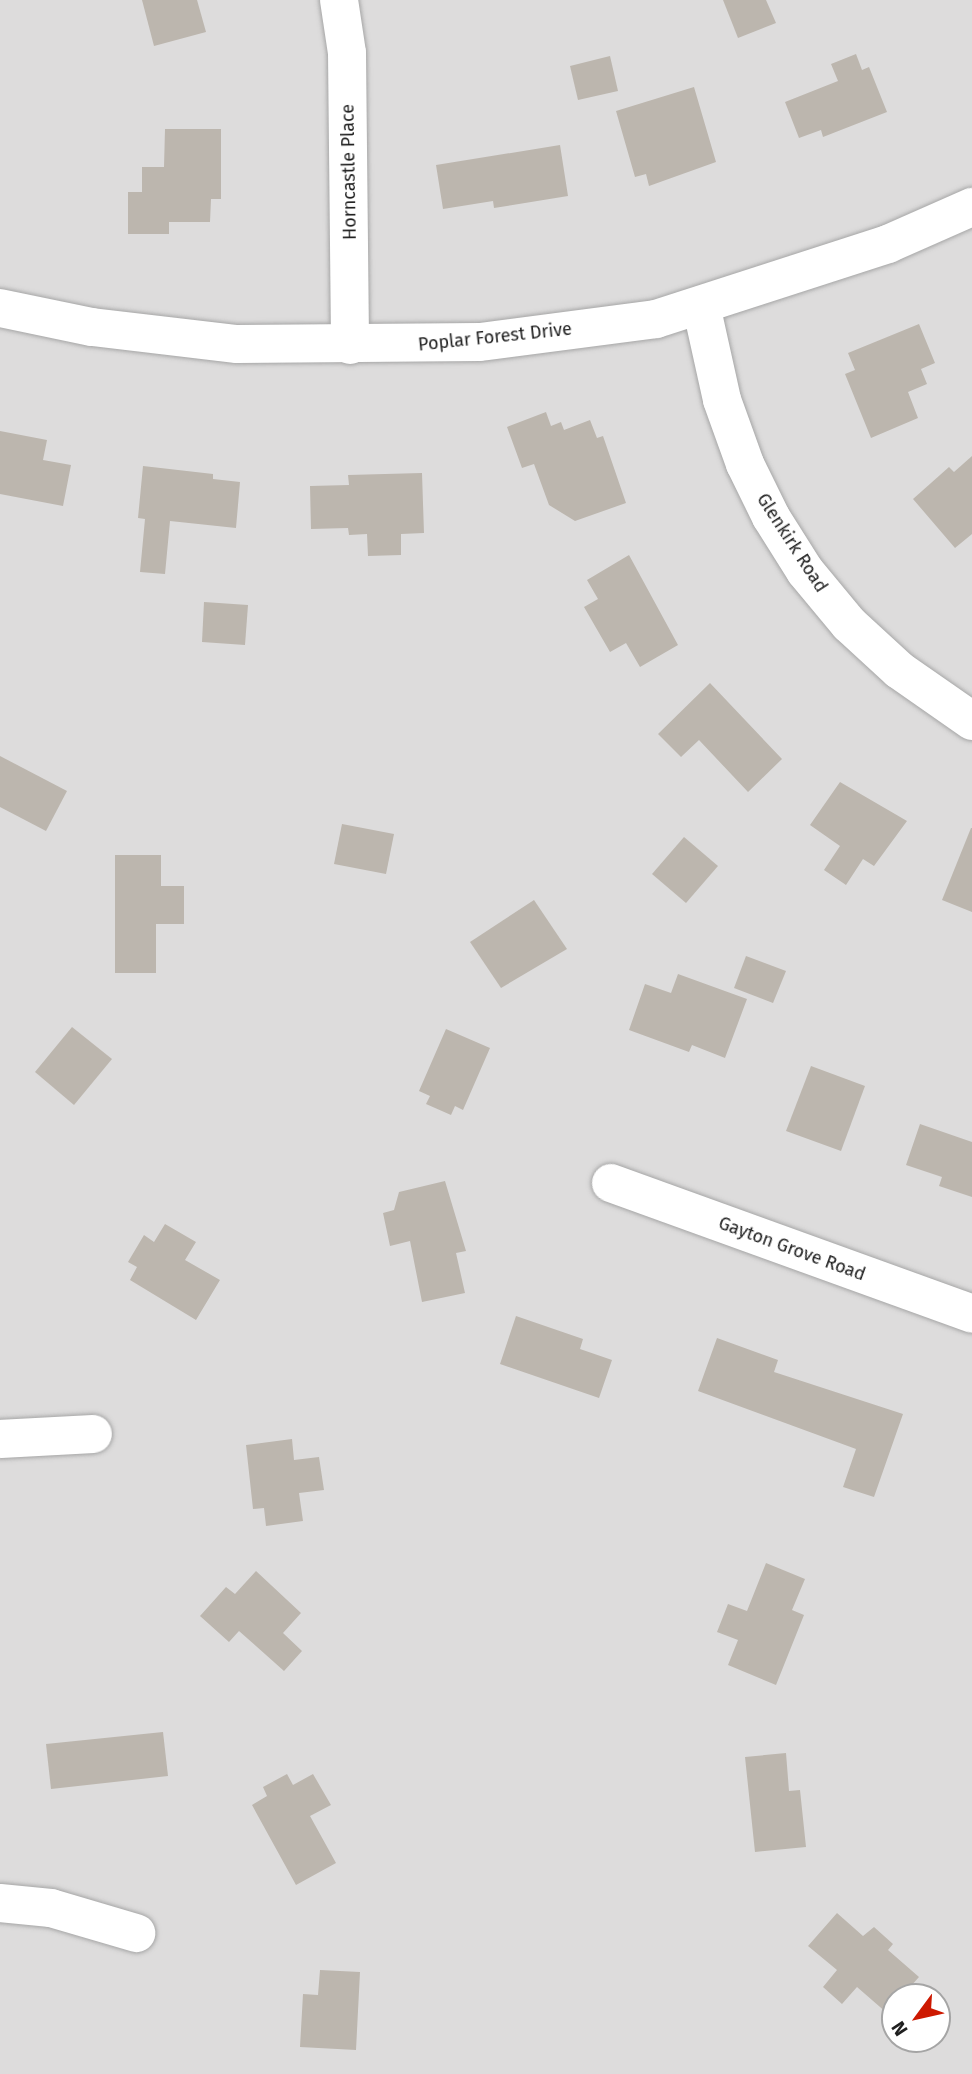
<!DOCTYPE html>
<style>
body{margin:0}
#map{position:relative;width:972px;height:2074px;overflow:hidden;background:#f0ede5;font-family:"Fira Sans",sans-serif}
div>[style]{position:absolute}
.residential>*{inset:0;background:#dddcdc}
.building>*{inset:0;background:#bcb6ae}
.roads{filter:drop-shadow(0 0 2px #a6a6a6) drop-shadow(0 0 2px #a6a6a6)}
.minor>*{height:38px;margin:-19px;padding:0 19px;transform-origin:19px;border-radius:19px;background:#fff}
span{translate:-50% -50%;white-space:nowrap;text-align:center;line-height:1.15;-webkit-text-stroke:6px #fff;paint-order:stroke}
.street-label{font-size:18px;color:#1f1f1f}
.north{position:absolute;left:881px;top:1983px;width:70px;height:70px;box-sizing:border-box;background:#fff;border:2px solid #a5a5a5;border-radius:50%;rotate:237deg;font-size:19px;font-weight:700;line-height:28px;text-align:center;color:#1f1f1f}
.north::after{content:'';display:block;margin:auto;width:24px;height:32px;background:#cd1901;clip-path:polygon(50% 0,100% 100%,50% 72%,0 100%)}
</style>
<div id="map">
<div class="residential">
<i style="clip-path:polygon(evenodd,0 0,972px 0,972px 2074px,0 2074px,0 0,895px 1997px,937px 1997px,937px 2039px,895px 2039px,895px 1997px)"></i>
</div>
<div class="building">
<i style="clip-path:polygon(142px 0,197px 0,206px 32px,154px 46px)"></i>
<i style="clip-path:polygon(723px 0,766px 0,776px 23px,738px 38px)"></i>
<i style="clip-path:polygon(856px 54px,862px 70px,869px 67px,887px 112px,823px 137px,821px 130px,799px 138px,785px 102px,838px 81px,831px 64px)"></i>
<i style="clip-path:polygon(610px 56px,618px 91px,578px 100px,570px 66px)"></i>
<i style="clip-path:polygon(694px 87px,716px 162px,649px 186px,646px 174px,635px 177px,616px 111px)"></i>
<i style="clip-path:polygon(165px 129px,221px 129px,221px 199px,211px 199px,210px 222px,169px 222px,169px 234px,128px 234px,128px 192px,142px 192px,142px 167px,164px 167px)"></i>
<i style="clip-path:polygon(560px 145px,568px 196px,494px 208px,493px 201px,443px 209px,436px 165px)"></i>
<i style="clip-path:polygon(919px 324px,935px 363px,921px 369px,927px 384px,908px 392px,918px 418px,871px 438px,845px 374px,855px 370px,848px 353px)"></i>
<i style="clip-path:polygon(546px 412px,551px 426px,561px 422px,564px 430px,590px 420px,597px 438px,603px 436px,626px 503px,575px 521px,549px 505px,534px 464px,522px 468px,507px 427px)"></i>
<i style="clip-path:polygon(0 431px,47px 440px,43px 460px,71px 465px,63px 506px,0 494px)"></i>
<i style="clip-path:polygon(972px 456px,972px 534px,955px 548px,913px 499px,949px 467px,954px 472px)"></i>
<i style="clip-path:polygon(143px 466px,213px 474px,213px 479px,240px 482px,236px 528px,170px 521px,165px 574px,140px 572px,145px 519px,138px 518px)"></i>
<i style="clip-path:polygon(422px 473px,424px 533px,401px 534px,401px 555px,368px 556px,367px 534px,349px 535px,348px 528px,311px 529px,310px 486px,349px 485px,348px 475px)"></i>
<i style="clip-path:polygon(629px 555px,678px 645px,640px 667px,626px 643px,610px 652px,584px 607px,598px 599px,587px 580px)"></i>
<i style="clip-path:polygon(204px 602px,248px 605px,245px 645px,202px 642px)"></i>
<i style="clip-path:polygon(710px 683px,782px 759px,748px 792px,699px 740px,681px 757px,658px 734px)"></i>
<i style="clip-path:polygon(0 756px,67px 791px,46px 831px,0 807px)"></i>
<i style="clip-path:polygon(840px 782px,907px 821px,874px 866px,863px 859px,846px 885px,824px 870px,840px 846px,810px 825px)"></i>
<i style="clip-path:polygon(342px 824px,394px 834px,386px 874px,334px 864px)"></i>
<i style="clip-path:polygon(971px 828px,972px 828px,972px 912px,942px 900px)"></i>
<i style="clip-path:polygon(684px 837px,718px 866px,686px 903px,652px 874px)"></i>
<i style="clip-path:polygon(115px 855px,161px 855px,161px 886px,184px 886px,184px 924px,156px 924px,156px 973px,115px 973px)"></i>
<i style="clip-path:polygon(534px 900px,567px 949px,501px 988px,470px 942px)"></i>
<i style="clip-path:polygon(746px 956px,786px 971px,773px 1003px,734px 988px)"></i>
<i style="clip-path:polygon(678px 974px,747px 999px,725px 1058px,692px 1045px,689px 1052px,629px 1030px,645px 984px,671px 993px)"></i>
<i style="clip-path:polygon(72px 1027px,112px 1059px,74px 1105px,35px 1072px)"></i>
<i style="clip-path:polygon(446px 1029px,490px 1048px,463px 1110px,455px 1106px,451px 1115px,426px 1104px,430px 1096px,419px 1091px)"></i>
<i style="clip-path:polygon(811px 1066px,865px 1086px,841px 1151px,786px 1131px)"></i>
<i style="clip-path:polygon(920px 1124px,972px 1142px,972px 1197px,939px 1186px,942px 1177px,906px 1165px)"></i>
<i style="clip-path:polygon(445px 1181px,466px 1251px,456px 1253px,465px 1293px,422px 1302px,410px 1241px,390px 1246px,383px 1213px,394px 1210px,399px 1192px)"></i>
<i style="clip-path:polygon(165px 1224px,196px 1242px,185px 1260px,220px 1280px,196px 1320px,130px 1280px,137px 1267px,128px 1262px,144px 1235px,154px 1242px)"></i>
<i style="clip-path:polygon(516px 1316px,583px 1339px,580px 1349px,612px 1360px,599px 1398px,500px 1364px)"></i>
<i style="clip-path:polygon(717px 1338px,778px 1360px,774px 1372px,903px 1414px,874px 1497px,843px 1487px,856px 1449px,698px 1391px)"></i>
<i style="clip-path:polygon(292px 1439px,294px 1460px,319px 1457px,324px 1490px,299px 1493px,303px 1521px,266px 1526px,264px 1508px,253px 1509px,246px 1445px)"></i>
<i style="clip-path:polygon(766px 1563px,805px 1579px,792px 1610px,804px 1615px,776px 1685px,728px 1665px,738px 1640px,717px 1632px,728px 1604px,747px 1611px)"></i>
<i style="clip-path:polygon(256px 1571px,301px 1613px,283px 1633px,302px 1651px,284px 1671px,239px 1631px,229px 1642px,200px 1616px,226px 1587px,235px 1594px)"></i>
<i style="clip-path:polygon(163px 1732px,168px 1776px,51px 1789px,46px 1744px)"></i>
<i style="clip-path:polygon(786px 1753px,789px 1791px,800px 1790px,806px 1847px,755px 1852px,745px 1757px)"></i>
<i style="clip-path:polygon(287px 1774px,293px 1785px,313px 1774px,331px 1805px,310px 1816px,336px 1863px,296px 1885px,252px 1805px,267px 1796px,263px 1787px)"></i>
<i style="clip-path:polygon(837px 1913px,863px 1936px,874px 1927px,893px 1944px,888px 1950px,919px 1977px,901px 1997px,895px 1997px,895px 2020px,857px 1987px,842px 2004px,823px 1987px,837px 1970px,808px 1946px)"></i>
<i style="clip-path:polygon(320px 1970px,360px 1972px,356px 2050px,300px 2047px,303px 1994px,318px 1995px)"></i>
</div>
<div class="roads">
<div class="minor">
<i style="left:339px;top:0;width:54px;rotate:81.4deg"></i>
<i style="left:347px;top:53px;width:292px;rotate:89.4deg"></i>
<i style="left:701px;top:305px;width:97px;rotate:77.5deg"></i>
<i style="left:722px;top:400px;width:68px;rotate:70.2deg"></i>
<i style="left:745px;top:464px;width:59px;rotate:63.9deg"></i>
<i style="left:771px;top:517px;width:64px;rotate:57.8deg"></i>
<i style="left:805px;top:571px;width:69px;rotate:50.3deg"></i>
<i style="left:849px;top:624px;width:68px;rotate:42.6deg"></i>
<i style="left:899px;top:670px;width:89px;rotate:34.9deg"></i>
<i style="left:0;top:308px;width:94px;rotate:11.7deg"></i>
<i style="left:92px;top:327px;width:146px;rotate:6.7deg"></i>
<i style="left:237px;top:344px;width:243px;rotate:-0.5deg"></i>
<i style="left:480px;top:342px;width:177px;rotate:-7.4deg"></i>
<i style="left:656px;top:319px;width:244px;rotate:-17.9deg"></i>
<i style="left:888px;top:244px;width:92px;rotate:-23.8deg"></i>
<i style="left:611px;top:1183px;width:384px;rotate:19.9deg"></i>
<i style="left:0;top:1439px;width:93px;rotate:-3.1deg"></i>
<i style="left:0;top:1903px;width:51px;rotate:5.6deg"></i>
<i style="left:51px;top:1908px;width:89px;rotate:16.4deg"></i>
</div>
</div>
<div class="street-label">
<span style="left:349px;top:172px;rotate:-91deg">Horncastle Place</span>
<span style="left:495px;top:337px;rotate:-6deg">Poplar Forest Drive</span>
<span style="left:792px;top:543px;rotate:57deg">Glenkirk Road</span>
<span style="left:792px;top:1249px;rotate:20deg">Gayton Grove Road</span>
</div>
<div class="north">N</div>
</div>
